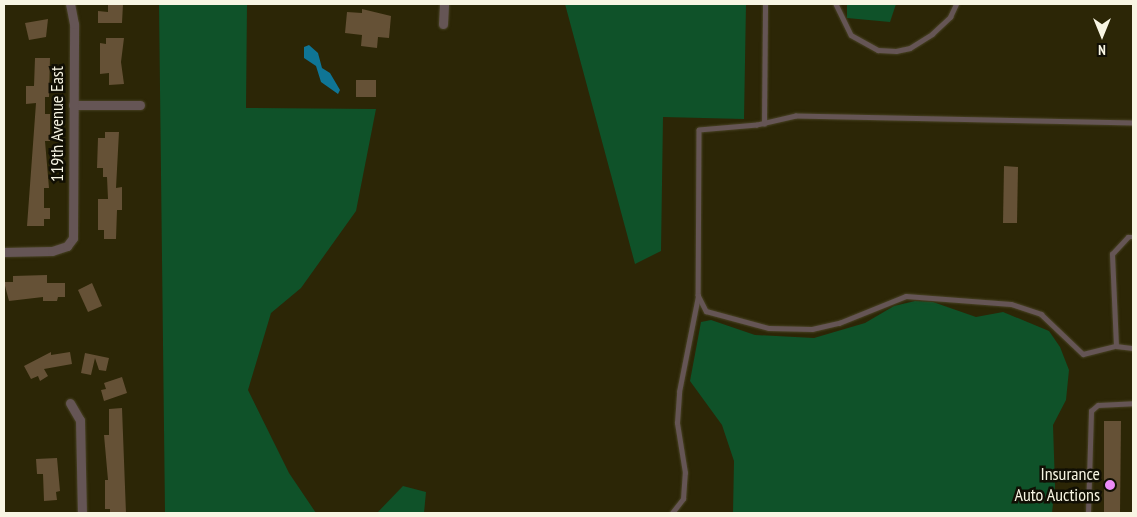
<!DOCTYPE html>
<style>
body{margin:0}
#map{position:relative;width:1137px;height:517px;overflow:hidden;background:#2c2606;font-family:"PT Sans Narrow",sans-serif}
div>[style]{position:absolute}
.green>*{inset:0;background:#0f5229}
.water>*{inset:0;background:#0f7595}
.building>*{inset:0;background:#655136}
.roads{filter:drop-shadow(0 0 1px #494325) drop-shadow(0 0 1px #494325)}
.service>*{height:4.5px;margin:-2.25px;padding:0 2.25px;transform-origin:2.25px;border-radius:2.25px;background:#655555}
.minor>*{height:9px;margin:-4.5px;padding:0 4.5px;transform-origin:4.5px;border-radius:4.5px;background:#655555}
.dots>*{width:14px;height:14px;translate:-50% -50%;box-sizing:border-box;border:2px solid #110f04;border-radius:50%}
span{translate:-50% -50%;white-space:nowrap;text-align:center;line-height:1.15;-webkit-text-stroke:5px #110f04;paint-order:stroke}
.street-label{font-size:18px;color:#f8f5e3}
.poi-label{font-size:18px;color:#f8f5e3}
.right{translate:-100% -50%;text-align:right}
.frame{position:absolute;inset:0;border:5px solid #f8f5e3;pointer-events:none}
.north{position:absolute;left:1077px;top:10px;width:50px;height:50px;-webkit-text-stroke:4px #110f04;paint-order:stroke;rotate:180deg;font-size:14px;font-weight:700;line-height:20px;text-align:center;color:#f8f5e3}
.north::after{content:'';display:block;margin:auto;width:18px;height:22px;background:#f8f5e3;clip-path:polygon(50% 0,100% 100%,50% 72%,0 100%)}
</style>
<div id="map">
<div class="green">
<i style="clip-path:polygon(159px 4px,247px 4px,246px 108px,376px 109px,356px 211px,301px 288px,271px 313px,248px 390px,289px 473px,316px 513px,165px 513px)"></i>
<i style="clip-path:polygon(565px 4px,746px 4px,744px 119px,663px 117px,661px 251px,635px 264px)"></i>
<i style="clip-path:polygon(847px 4px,896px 4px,890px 22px,847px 18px)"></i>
<i style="clip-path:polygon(915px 301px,933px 302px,976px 317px,1003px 312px,1049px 331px,1060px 347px,1069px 370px,1066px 400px,1053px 425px,1055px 486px,1052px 513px,733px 513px,734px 461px,722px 425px,690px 381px,701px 322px,711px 320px,755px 335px,814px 338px,865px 323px,894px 306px)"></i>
<i style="clip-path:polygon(403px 486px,426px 492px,424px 513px,377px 513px)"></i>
</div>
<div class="water">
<i style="clip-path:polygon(309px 45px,318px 53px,322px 68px,330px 73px,340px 90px,338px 94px,321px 82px,316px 66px,304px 58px,304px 47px)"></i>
</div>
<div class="building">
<i style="clip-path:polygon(108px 4px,123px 4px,122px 23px,98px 23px,98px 11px,108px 12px)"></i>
<i style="clip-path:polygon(362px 9px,391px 16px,389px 38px,378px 37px,377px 48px,361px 46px,362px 35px,345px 33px,347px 12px,362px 13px)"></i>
<i style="clip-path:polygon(48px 19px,46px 37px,29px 40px,25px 23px)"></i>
<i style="clip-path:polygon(106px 38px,124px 38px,121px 62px,124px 84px,109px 85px,109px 73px,100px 74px,100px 43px,106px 44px)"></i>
<i style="clip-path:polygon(35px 58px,50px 58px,49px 97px,45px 97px,45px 114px,50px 114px,50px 141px,45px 141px,49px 188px,44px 188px,44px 208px,50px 208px,50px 219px,44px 219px,44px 226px,27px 226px,36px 103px,26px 104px,26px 86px,34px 86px)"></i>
<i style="clip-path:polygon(356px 80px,376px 80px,376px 97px,356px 97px)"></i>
<i style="clip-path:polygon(105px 132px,119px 132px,116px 188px,122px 187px,122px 210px,117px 210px,116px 239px,104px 239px,104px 230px,98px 230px,98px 199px,108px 199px,107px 177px,103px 177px,103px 168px,97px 168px,98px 138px,105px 138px)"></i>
<i style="clip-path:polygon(1004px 166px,1018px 167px,1017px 223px,1003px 223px)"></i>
<i style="clip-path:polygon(47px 275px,47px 283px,65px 283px,65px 297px,58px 297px,57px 301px,43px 301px,43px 297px,9px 301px,4px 282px,13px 282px,13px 276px)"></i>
<i style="clip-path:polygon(92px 283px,102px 306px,88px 312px,78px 290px)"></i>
<i style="clip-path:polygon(51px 352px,51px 355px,70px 352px,72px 364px,44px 369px,48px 376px,40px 381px,38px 376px,31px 379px,24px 366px)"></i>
<i style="clip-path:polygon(85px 353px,109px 358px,106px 371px,99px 370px,95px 358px,91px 375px,81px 373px)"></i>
<i style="clip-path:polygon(122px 377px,127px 393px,104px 401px,101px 390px,106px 389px,104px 383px)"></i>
<i style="clip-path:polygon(122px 408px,126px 513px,110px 513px,110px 509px,105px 509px,105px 480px,108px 480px,104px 435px,109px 435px,109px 409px)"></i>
<i style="clip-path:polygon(1104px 421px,1121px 421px,1120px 513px,1104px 513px)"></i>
<i style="clip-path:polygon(57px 458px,60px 491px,56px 492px,57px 500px,44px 501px,43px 474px,37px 474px,36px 459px)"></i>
</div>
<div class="roads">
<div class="service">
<i style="left:836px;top:4px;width:34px;rotate:64deg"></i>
<i style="left:851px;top:35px;width:31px;rotate:29deg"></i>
<i style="left:878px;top:50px;width:18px;rotate:3deg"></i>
<i style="left:896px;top:51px;width:14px;rotate:-12deg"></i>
<i style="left:910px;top:48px;width:26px;rotate:-32deg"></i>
<i style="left:932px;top:34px;width:25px;rotate:-43deg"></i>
<i style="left:950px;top:17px;width:14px;rotate:-65deg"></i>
<i style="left:1133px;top:123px;width:337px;rotate:-178.8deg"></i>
<i style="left:796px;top:116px;width:40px;rotate:167deg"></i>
<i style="left:757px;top:125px;width:58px;rotate:175.1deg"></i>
<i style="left:699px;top:130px;width:165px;rotate:90.3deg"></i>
<i style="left:698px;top:295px;width:18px;rotate:63deg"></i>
<i style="left:706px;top:311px;width:65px;rotate:15.1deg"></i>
<i style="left:769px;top:328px;width:43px;rotate:1.3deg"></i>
<i style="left:812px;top:329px;width:28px;rotate:-13deg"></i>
<i style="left:839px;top:323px;width:72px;rotate:-21.9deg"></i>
<i style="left:906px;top:296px;width:105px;rotate:4.4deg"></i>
<i style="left:1011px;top:304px;width:32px;rotate:18deg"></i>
<i style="left:1041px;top:314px;width:58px;rotate:43.6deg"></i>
<i style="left:1083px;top:354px;width:34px;rotate:-14deg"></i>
<i style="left:1116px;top:346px;width:17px;rotate:7deg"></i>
<i style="left:764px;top:124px;width:120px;rotate:-89.5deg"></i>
<i style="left:1116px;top:346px;width:92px;rotate:-92.5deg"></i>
<i style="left:1112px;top:254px;width:23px;rotate:-47deg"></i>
<i style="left:1128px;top:237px;width:5px"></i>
<i style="left:672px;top:513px;width:18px;rotate:-52deg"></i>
<i style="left:683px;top:499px;width:26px;rotate:-86deg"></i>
<i style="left:685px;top:473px;width:51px;rotate:-99.1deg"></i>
<i style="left:677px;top:423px;width:31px;rotate:-86deg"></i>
<i style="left:679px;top:392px;width:98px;rotate:-78.8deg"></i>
<i style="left:1088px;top:513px;width:102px;rotate:-88.3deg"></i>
<i style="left:1091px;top:411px;width:9px;rotate:-41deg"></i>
<i style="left:1098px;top:405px;width:35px;rotate:-3deg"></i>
</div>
<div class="minor">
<i style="left:443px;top:24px;width:20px;rotate:-87deg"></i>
<i style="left:73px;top:105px;width:67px"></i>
<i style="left:4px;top:252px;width:48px;rotate:-1.2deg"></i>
<i style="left:52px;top:251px;width:16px;rotate:-18deg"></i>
<i style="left:67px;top:246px;width:10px;rotate:-53deg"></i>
<i style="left:73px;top:238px;width:214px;rotate:-89.7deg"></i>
<i style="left:74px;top:24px;width:20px;rotate:-101deg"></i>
<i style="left:70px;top:403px;width:20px;rotate:60deg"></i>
<i style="left:80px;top:420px;width:93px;rotate:88.8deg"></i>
</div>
</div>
<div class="dots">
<i style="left:1110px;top:485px;background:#ed8cf9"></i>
</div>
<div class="street-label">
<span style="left:57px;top:124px;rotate:-90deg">119th Avenue East</span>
</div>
<div class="poi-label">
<span class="right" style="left:1100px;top:485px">Insurance<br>Auto Auctions</span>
</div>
<div class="frame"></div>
<div class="north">N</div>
</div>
